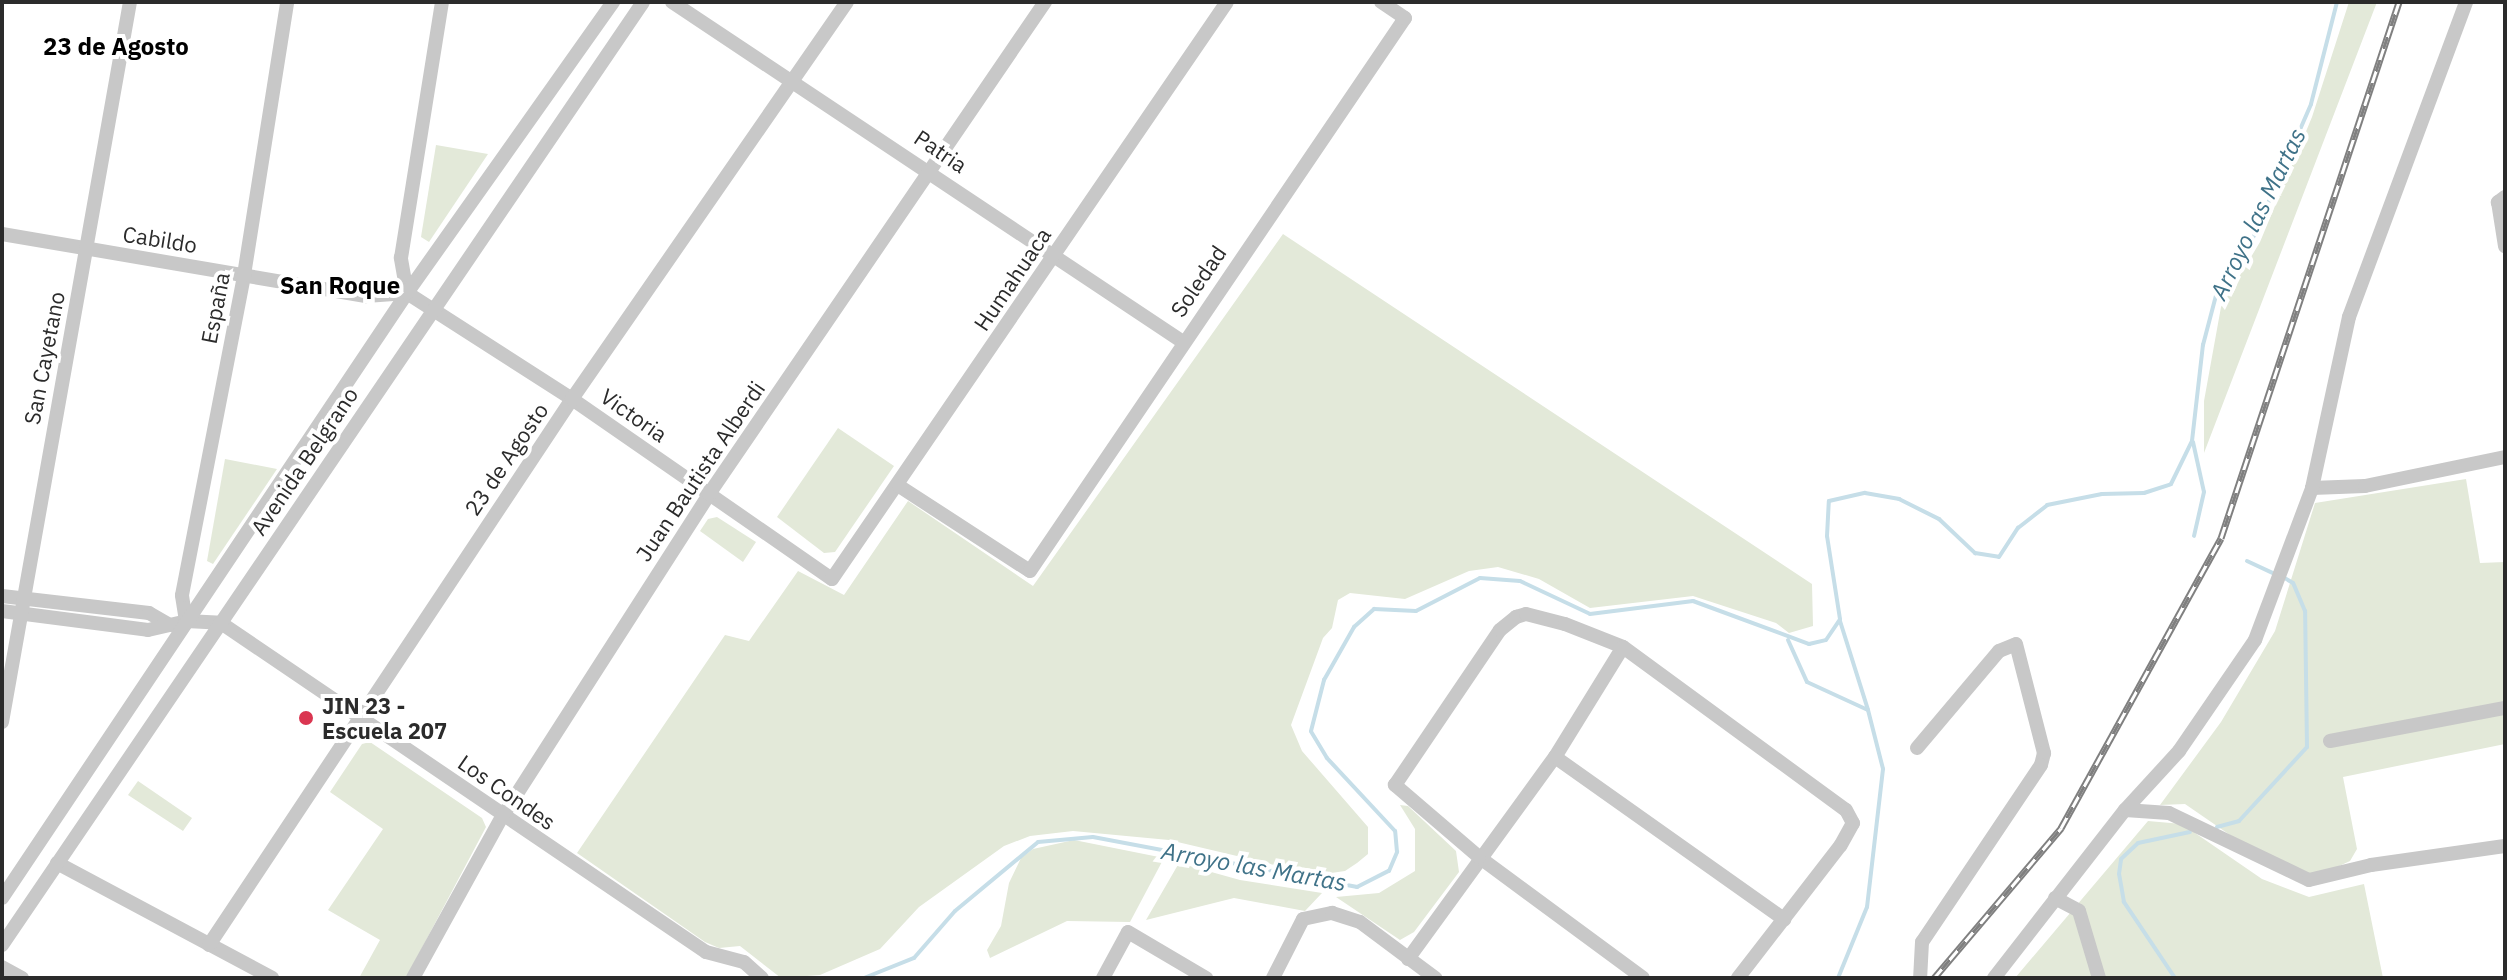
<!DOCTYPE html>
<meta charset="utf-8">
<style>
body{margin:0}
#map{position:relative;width:2507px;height:980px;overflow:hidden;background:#fff;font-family:"IBM Plex Sans",sans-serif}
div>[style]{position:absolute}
.green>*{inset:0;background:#e3e9d9}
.stream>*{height:4px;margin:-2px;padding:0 2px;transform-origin:2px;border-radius:2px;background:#c6dee8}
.minor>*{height:14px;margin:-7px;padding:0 7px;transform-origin:7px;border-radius:7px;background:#c8c8c8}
.rail>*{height:7px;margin-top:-3.5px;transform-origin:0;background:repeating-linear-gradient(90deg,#fff 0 12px,#808080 0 24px);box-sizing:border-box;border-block:2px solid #808080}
.dots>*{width:22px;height:22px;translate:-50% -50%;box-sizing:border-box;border:4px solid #fff;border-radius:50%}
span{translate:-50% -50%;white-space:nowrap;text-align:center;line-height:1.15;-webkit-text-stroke:8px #fff;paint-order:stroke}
.street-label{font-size:22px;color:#2b2b2b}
.poi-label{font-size:22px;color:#2b2b2b;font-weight:700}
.left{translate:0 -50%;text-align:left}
.neighbourhood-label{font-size:24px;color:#000;font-weight:700}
.water-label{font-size:24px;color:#3f7288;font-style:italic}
.frame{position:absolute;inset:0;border:4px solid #2b2b2b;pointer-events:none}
</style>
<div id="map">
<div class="green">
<i style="clip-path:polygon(2349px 2px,2377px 2px,2204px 453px,2204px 401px,2221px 307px,2260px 242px,2312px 117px)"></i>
<i style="clip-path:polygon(436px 145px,488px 154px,429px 242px,421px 237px)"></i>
<i style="clip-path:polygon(1283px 234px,1812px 584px,1813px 626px,1789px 633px,1776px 623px,1693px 596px,1590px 608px,1539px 579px,1498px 567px,1469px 571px,1405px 599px,1350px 593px,1338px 600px,1332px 628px,1323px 638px,1291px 725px,1302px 751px,1368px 827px,1368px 854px,1357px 863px,1345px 871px,1317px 875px,1169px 840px,1073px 831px,1030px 836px,1004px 846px,919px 907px,880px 949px,820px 975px,781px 978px,740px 946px,719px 948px,705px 942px,577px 853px,725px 635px,749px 641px,798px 571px,844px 595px,908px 501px,1033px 586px)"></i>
<i style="clip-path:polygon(838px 428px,894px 466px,835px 552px,824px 553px,777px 517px)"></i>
<i style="clip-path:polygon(225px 459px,277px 469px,213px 564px,207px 561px)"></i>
<i style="clip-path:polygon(2466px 479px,2480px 563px,2505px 562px,2505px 744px,2343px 777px,2357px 849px,2350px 861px,2309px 880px,2262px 857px,2185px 804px,2160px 805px,2221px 722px,2275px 631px,2315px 503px)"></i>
<i style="clip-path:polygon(717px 517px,756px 542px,743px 562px,700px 531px,708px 519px)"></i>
<i style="clip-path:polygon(370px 742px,482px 818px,486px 827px,406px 978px,359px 978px,380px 940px,328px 910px,383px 829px,330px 792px,362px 744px)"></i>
<i style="clip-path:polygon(138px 781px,192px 818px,183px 831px,128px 795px)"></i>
<i style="clip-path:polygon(1400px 805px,1408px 806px,1456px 851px,1459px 872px,1414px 932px,1400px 940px,1336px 897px,1379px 893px,1415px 871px,1415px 829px)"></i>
<i style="clip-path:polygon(2148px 821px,2182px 824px,2262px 879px,2309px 897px,2364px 884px,2383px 978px,2015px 978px)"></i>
<i style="clip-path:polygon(1074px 840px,1164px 858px,1130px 922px,1067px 921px,990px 958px,987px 950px,1001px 926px,1009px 883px,1021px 858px,1033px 849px)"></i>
<i style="clip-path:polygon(1179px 863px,1240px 880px,1322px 893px,1305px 911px,1234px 898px,1146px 920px)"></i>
</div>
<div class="stream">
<i style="left:2193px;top:442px;width:51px;rotate:77.6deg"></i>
<i style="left:2204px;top:492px;width:45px;rotate:102.8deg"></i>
<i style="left:2247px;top:561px;width:31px;rotate:25deg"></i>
<i style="left:1840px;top:621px;width:93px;rotate:72.5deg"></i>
<i style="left:1788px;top:640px;width:46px;rotate:65.7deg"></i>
<i style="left:1807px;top:682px;width:67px;rotate:24.7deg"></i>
<i style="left:1868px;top:710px;width:61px;rotate:75.7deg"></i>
<i style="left:1883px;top:769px;width:139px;rotate:96.6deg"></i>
<i style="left:1867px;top:907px;width:77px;rotate:112.2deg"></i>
<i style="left:2217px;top:827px;width:23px;rotate:-15deg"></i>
<i style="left:2239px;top:821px;width:100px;rotate:-47.4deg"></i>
<i style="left:2307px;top:747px;width:136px;rotate:-90.8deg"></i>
<i style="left:2305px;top:611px;width:30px;rotate:-113deg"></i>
<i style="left:2293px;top:583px;width:12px;rotate:-149deg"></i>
<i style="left:864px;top:978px;width:54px;rotate:-21.8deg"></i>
<i style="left:914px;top:958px;width:62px;rotate:-48.9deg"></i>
<i style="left:955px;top:911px;width:108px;rotate:-39.7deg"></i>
<i style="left:1038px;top:842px;width:55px;rotate:-5.2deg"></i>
<i style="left:1093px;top:837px;width:269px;rotate:10.7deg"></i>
<i style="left:1357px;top:887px;width:36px;rotate:-27deg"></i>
<i style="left:1389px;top:871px;width:21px;rotate:-67deg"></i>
<i style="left:1397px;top:852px;width:21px;rotate:-95deg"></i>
<i style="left:1395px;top:831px;width:100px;rotate:-133deg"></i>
<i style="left:1327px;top:758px;width:31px;rotate:-121deg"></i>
<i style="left:1311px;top:731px;width:53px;rotate:-75.7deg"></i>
<i style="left:1324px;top:680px;width:61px;rotate:-60.5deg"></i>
<i style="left:1354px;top:627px;width:27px;rotate:-42deg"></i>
<i style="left:1374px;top:609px;width:42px;rotate:2.7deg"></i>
<i style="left:1416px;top:611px;width:72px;rotate:-27.3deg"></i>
<i style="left:1480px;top:578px;width:40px;rotate:4.3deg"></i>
<i style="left:1520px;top:581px;width:77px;rotate:25.2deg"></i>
<i style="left:1590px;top:614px;width:104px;rotate:-7.2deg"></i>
<i style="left:1693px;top:601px;width:124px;rotate:20.3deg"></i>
<i style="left:1809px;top:644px;width:17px;rotate:-13deg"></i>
<i style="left:1826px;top:640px;width:25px;rotate:-56deg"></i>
<i style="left:1840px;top:619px;width:84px;rotate:-98.9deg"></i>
<i style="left:1827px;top:536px;width:35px;rotate:-87deg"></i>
<i style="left:1829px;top:501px;width:37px;rotate:-13deg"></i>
<i style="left:1865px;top:493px;width:35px;rotate:10deg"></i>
<i style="left:1899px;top:499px;width:45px;rotate:26.6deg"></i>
<i style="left:1939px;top:519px;width:50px;rotate:43.4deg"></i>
<i style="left:1975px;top:553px;width:24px;rotate:9deg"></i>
<i style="left:1999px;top:557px;width:35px;rotate:-57deg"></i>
<i style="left:2018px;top:528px;width:37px;rotate:-38deg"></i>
<i style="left:2047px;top:505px;width:56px;rotate:-11.3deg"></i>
<i style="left:2102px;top:494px;width:42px;rotate:-1.4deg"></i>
<i style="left:2144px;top:493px;width:28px;rotate:-18deg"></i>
<i style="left:2171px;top:484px;width:48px;rotate:-64deg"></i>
<i style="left:2192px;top:441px;width:97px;rotate:-83.5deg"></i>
<i style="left:2203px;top:345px;width:59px;rotate:-75.3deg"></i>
<i style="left:2218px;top:288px;width:59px;rotate:-54.7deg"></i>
<i style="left:2252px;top:240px;width:148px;rotate:-66.5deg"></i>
<i style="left:2311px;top:104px;width:105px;rotate:-75.7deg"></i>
<i style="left:2175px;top:978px;width:92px;rotate:-123.9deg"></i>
<i style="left:2124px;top:902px;width:28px;rotate:-100deg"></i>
<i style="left:2119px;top:874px;width:15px;rotate:-82deg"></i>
<i style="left:2121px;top:859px;width:23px;rotate:-43deg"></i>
<i style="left:2138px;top:843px;width:53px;rotate:-11.9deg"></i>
</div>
<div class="minor">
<i style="left:672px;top:2px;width:614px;rotate:33.64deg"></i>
<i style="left:2505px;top:197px;width:9px;rotate:144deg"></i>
<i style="left:2498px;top:202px;width:45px;rotate:81deg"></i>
<i style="left:2px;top:234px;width:369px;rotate:9.7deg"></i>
<i style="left:366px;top:296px;width:41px;rotate:-4.2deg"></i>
<i style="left:407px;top:293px;width:196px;rotate:32.7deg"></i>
<i style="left:572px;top:399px;width:316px;rotate:34.7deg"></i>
<i style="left:832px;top:579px;width:699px;rotate:-55.61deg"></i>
<i style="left:407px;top:293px;width:36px;rotate:-100deg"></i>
<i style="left:401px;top:258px;width:259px;rotate:-80.9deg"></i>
<i style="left:899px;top:486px;width:156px;rotate:33deg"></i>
<i style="left:1030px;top:571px;width:668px;rotate:-55.86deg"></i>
<i style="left:1405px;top:18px;width:29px;rotate:-146deg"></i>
<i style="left:2312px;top:488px;width:53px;rotate:-2.2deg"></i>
<i style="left:2365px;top:486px;width:143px;rotate:-11.7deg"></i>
<i style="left:2px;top:596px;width:148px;rotate:6.6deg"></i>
<i style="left:149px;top:613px;width:24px;rotate:30deg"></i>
<i style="left:2px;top:611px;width:147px;rotate:7.4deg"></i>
<i style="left:148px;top:630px;width:39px;rotate:-13deg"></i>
<i style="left:186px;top:621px;width:35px;rotate:3deg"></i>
<i style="left:221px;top:623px;width:586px;rotate:34.15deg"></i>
<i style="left:706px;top:952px;width:39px;rotate:15deg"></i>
<i style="left:744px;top:962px;width:24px;rotate:42deg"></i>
<i style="left:186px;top:621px;width:26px;rotate:-99deg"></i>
<i style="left:182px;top:595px;width:326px;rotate:-79deg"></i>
<i style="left:244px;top:275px;width:276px;rotate:-81deg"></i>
<i style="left:2px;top:722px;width:731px;rotate:-79.92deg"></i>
<i style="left:2330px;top:741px;width:178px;rotate:-10.7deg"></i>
<i style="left:1917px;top:748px;width:127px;rotate:-49.8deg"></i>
<i style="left:1999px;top:651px;width:18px;rotate:-22deg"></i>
<i style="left:2016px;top:644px;width:113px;rotate:75.6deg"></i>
<i style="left:2044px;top:753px;width:12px;rotate:104deg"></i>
<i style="left:2041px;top:765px;width:213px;rotate:123.9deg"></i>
<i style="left:1922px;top:942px;width:36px;rotate:93deg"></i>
<i style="left:1555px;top:757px;width:281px;rotate:35.3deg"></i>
<i style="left:2125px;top:810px;width:44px;rotate:3.9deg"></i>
<i style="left:2169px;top:813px;width:155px;rotate:25.6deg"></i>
<i style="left:2309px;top:880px;width:64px;rotate:-13.6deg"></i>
<i style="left:2371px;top:865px;width:135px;rotate:-8.1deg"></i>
<i style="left:57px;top:863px;width:244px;rotate:28.1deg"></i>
<i style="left:2px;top:898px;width:728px;rotate:-56.2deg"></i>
<i style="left:407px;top:293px;width:357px;rotate:-54.7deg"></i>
<i style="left:2055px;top:898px;width:27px;rotate:28deg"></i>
<i style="left:2079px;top:911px;width:70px;rotate:73.4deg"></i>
<i style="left:2px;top:945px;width:1140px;rotate:-55.79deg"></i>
<i style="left:209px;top:945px;width:656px;rotate:-56.38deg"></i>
<i style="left:572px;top:399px;width:483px;rotate:-55.3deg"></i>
<i style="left:1408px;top:959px;width:250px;rotate:-54deg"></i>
<i style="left:1555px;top:757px;width:129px;rotate:-58.3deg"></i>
<i style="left:2px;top:967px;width:23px;rotate:29deg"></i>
<i style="left:413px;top:978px;width:184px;rotate:-61.1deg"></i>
<i style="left:502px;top:817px;width:384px;rotate:-57.3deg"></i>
<i style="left:709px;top:494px;width:596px;rotate:-55.67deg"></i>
<i style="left:1103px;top:978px;width:52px;rotate:-61.5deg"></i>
<i style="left:1128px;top:932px;width:91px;rotate:30.5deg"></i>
<i style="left:1273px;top:978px;width:66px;rotate:-63deg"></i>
<i style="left:1303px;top:919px;width:30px;rotate:-12deg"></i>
<i style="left:1332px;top:913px;width:29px;rotate:18deg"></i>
<i style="left:1360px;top:922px;width:94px;rotate:36.7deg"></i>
<i style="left:1643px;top:978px;width:204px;rotate:-143.6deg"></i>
<i style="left:1479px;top:857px;width:111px;rotate:-139.4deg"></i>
<i style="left:1395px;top:785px;width:187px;rotate:-55.9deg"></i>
<i style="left:1500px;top:630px;width:21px;rotate:-39deg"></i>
<i style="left:1516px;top:617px;width:10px;rotate:-17deg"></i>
<i style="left:1526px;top:614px;width:40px;rotate:14.4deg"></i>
<i style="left:1565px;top:624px;width:62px;rotate:21.6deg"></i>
<i style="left:1623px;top:647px;width:276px;rotate:36.2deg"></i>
<i style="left:1846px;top:810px;width:15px;rotate:62deg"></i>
<i style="left:1853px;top:823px;width:26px;rotate:119deg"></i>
<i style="left:1840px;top:846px;width:167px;rotate:127.7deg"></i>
<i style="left:1994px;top:978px;width:213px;rotate:-52.1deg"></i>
<i style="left:2125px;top:810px;width:80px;rotate:-47.5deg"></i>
<i style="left:2179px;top:751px;width:135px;rotate:-55.6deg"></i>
<i style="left:2255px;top:640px;width:162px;rotate:-69.4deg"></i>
<i style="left:2312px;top:488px;width:175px;rotate:-77.8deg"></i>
<i style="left:2349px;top:317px;width:336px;rotate:-69.6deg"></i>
</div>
<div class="rail">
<i style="left:1934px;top:978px;width:197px;rotate:-49.7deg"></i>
<i style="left:2061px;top:828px;width:331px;rotate:-61.1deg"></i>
<i style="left:2221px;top:538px;width:565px;rotate:-71.63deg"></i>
</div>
<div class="dots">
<i style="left:306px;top:718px;background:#da3651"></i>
</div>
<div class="street-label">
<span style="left:941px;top:151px;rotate:34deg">Patria</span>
<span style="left:160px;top:239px;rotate:9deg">Cabildo</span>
<span style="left:1012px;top:279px;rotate:-56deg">Humahuaca</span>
<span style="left:1198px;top:281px;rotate:-56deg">Soledad</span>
<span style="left:215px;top:308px;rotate:-79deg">España</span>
<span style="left:44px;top:358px;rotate:-79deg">San Cayetano</span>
<span style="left:634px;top:415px;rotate:35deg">Victoria</span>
<span style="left:506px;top:459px;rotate:-56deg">23 de Agosto</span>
<span style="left:304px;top:461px;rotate:-56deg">Avenida Belgrano</span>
<span style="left:700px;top:471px;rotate:-56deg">Juan Bautista Alberdi</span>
<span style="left:507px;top:792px;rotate:35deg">Los Condes</span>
</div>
<div class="poi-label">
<span class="left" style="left:322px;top:718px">JIN 23 -<br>Escuela 207</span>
</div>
<div class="neighbourhood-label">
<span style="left:116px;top:47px">23 de Agosto</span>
<span style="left:340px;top:286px">San Roque</span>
</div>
<div class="water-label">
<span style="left:2258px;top:214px;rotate:-64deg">Arroyo las Martas</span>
<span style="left:1254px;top:867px;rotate:10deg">Arroyo las Martas</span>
</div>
<div class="frame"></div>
</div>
